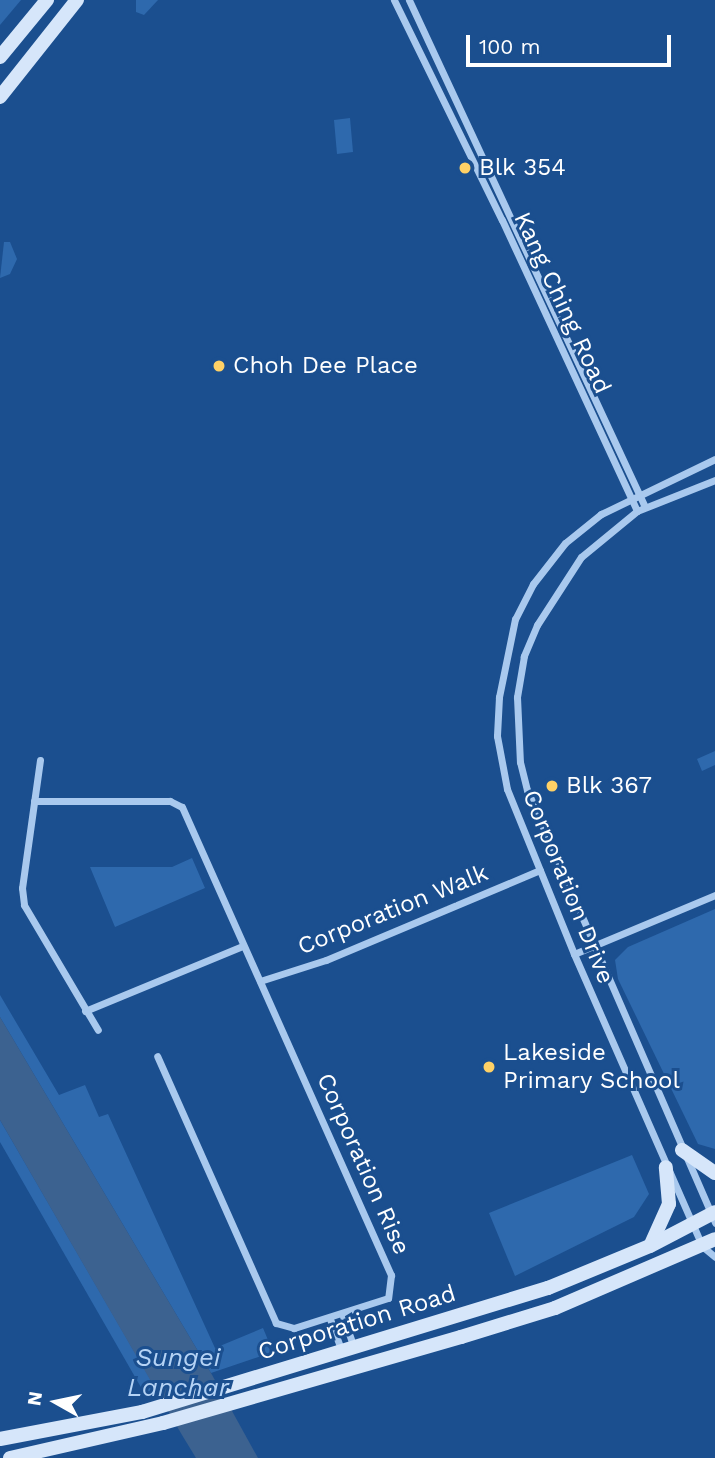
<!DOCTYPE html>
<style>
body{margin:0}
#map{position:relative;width:715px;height:1458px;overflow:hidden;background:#1b4f8f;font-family:"Work Sans",sans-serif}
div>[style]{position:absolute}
.green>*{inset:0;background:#2e69ad}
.water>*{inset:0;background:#3c6290}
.street>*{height:7px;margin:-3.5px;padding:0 3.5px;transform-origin:3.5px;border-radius:3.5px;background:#a9c9ee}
.secondary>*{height:14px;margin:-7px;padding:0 7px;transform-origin:7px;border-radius:7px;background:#d6e6fa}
.dots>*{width:19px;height:19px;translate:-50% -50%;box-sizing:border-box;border:4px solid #1b4f8f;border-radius:50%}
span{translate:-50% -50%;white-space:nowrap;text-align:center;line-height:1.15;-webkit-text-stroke:6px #1b4f8f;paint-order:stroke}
.poi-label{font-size:24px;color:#fff}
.left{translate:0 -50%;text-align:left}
.street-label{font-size:24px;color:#fff}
.water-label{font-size:26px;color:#b5d3f5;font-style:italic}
.north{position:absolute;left:21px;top:1367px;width:70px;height:70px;-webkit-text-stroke:5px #1b4f8f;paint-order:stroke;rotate:279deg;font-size:19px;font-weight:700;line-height:28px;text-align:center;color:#fff}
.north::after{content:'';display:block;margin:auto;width:24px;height:32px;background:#fff;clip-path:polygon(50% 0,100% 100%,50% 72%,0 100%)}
.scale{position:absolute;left:466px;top:35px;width:205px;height:32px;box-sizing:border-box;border:4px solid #fff;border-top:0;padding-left:9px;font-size:21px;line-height:24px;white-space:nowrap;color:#fff;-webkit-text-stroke:5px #1b4f8f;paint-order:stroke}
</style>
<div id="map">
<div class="green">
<i style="clip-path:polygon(0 0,21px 0,0 25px)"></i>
<i style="clip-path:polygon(136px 0,158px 0,144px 15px,136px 12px)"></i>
<i style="clip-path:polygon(350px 118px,353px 152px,337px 154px,334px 120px)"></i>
<i style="clip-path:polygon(4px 242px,10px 242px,17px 259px,10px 274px,0 278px)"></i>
<i style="clip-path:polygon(715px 751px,715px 765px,702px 771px,697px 759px)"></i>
<i style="clip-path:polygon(192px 858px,205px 888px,115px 927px,90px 867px,172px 867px)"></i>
<i style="clip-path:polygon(715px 909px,715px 1149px,698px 1144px,618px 979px,615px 960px,628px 947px)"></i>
<i style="clip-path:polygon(0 995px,59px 1095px,85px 1085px,99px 1117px,108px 1114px,215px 1348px,263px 1328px,273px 1352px,211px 1373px,0 1017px)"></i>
<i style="clip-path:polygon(0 1120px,156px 1389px,146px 1396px,0 1142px)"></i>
<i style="clip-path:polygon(632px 1155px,649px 1194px,634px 1217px,515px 1276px,489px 1213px)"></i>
</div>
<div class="water">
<i style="clip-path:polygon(0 1017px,211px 1373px,258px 1458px,196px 1458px,182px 1435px,0 1120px)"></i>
</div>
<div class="street">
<i style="left:394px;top:0;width:245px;rotate:63.9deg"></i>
<i style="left:502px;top:220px;width:321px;rotate:65.1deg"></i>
<i style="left:409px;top:0;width:559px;rotate:65.04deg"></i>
<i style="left:715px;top:459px;width:127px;rotate:154.2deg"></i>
<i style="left:601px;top:514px;width:46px;rotate:141.1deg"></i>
<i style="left:565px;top:543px;width:52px;rotate:128deg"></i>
<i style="left:533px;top:584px;width:39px;rotate:117deg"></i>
<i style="left:515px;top:619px;width:80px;rotate:101.6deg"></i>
<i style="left:499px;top:697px;width:39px;rotate:93deg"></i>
<i style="left:497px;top:736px;width:54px;rotate:79.3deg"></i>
<i style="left:507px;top:789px;width:178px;rotate:67.9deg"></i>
<i style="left:574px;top:954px;width:319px;rotate:66.3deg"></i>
<i style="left:702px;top:1246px;width:17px;rotate:40deg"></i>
<i style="left:715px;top:480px;width:84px;rotate:158.3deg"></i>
<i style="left:637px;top:511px;width:72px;rotate:140.6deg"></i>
<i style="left:581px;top:557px;width:81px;rotate:122.9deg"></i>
<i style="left:537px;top:625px;width:34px;rotate:113deg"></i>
<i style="left:524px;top:656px;width:42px;rotate:99.7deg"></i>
<i style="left:517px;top:697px;width:65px;rotate:87.4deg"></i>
<i style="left:520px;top:762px;width:29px;rotate:76deg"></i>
<i style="left:527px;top:790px;width:472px;rotate:66.5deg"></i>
<i style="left:40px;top:760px;width:129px;rotate:98deg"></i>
<i style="left:22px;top:888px;width:17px;rotate:83deg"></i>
<i style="left:24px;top:905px;width:145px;rotate:59.4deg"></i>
<i style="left:34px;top:801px;width:136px"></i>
<i style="left:170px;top:801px;width:13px;rotate:27deg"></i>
<i style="left:182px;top:807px;width:513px;rotate:65.94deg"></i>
<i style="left:391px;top:1275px;width:23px;rotate:97deg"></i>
<i style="left:388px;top:1298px;width:99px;rotate:162.3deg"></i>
<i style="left:294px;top:1328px;width:19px;rotate:-164deg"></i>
<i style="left:276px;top:1323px;width:292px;rotate:-114deg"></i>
<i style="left:574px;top:954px;width:153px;rotate:-22.7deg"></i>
<i style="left:260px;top:981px;width:69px;rotate:-17.7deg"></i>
<i style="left:326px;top:960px;width:232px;rotate:-22.8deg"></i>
<i style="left:85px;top:1011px;width:171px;rotate:-22.4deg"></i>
<i style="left:343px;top:1316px;width:34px;rotate:71deg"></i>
<i style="left:330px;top:1319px;width:35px;rotate:70deg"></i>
</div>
<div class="secondary">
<i style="left:0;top:57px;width:74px;rotate:-50.5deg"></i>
<i style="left:0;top:97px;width:124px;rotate:-51.6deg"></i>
<i style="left:682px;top:1150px;width:40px;rotate:34.9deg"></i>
<i style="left:651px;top:1244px;width:44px;rotate:-65.8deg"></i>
<i style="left:669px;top:1204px;width:37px;rotate:-95deg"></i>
<i style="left:0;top:1439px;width:145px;rotate:-10.8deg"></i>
<i style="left:142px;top:1412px;width:425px;rotate:-17deg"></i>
<i style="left:548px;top:1288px;width:110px;rotate:-22.4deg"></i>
<i style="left:650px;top:1246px;width:73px;rotate:-27.6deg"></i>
<i style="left:10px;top:1458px;width:157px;rotate:-12.9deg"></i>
<i style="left:163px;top:1423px;width:310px;rotate:-16.1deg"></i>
<i style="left:461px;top:1337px;width:98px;rotate:-17.1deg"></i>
<i style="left:555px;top:1308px;width:174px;rotate:-23.3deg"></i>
</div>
<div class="dots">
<i style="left:465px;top:168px;background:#ffd166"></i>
<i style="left:219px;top:366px;background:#ffd166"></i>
<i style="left:552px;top:786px;background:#ffd166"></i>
<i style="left:489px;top:1067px;background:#ffd166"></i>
</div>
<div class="poi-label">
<span class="left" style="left:479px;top:168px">Blk 354</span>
<span class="left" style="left:233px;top:366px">Choh Dee Place</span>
<span class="left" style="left:566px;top:786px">Blk 367</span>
<span class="left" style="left:503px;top:1067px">Lakeside<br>Primary School</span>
</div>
<div class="street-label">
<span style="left:562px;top:303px;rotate:65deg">Kang Ching Road</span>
<span style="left:568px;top:887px;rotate:68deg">Corporation Drive</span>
<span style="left:393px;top:910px;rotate:-22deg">Corporation Walk</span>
<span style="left:363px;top:1164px;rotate:66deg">Corporation Rise</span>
<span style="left:357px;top:1323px;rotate:-17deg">Corporation Road</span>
</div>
<div class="water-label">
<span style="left:178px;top:1373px">Sungei<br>Lanchar</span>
</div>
<div class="north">N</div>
<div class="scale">100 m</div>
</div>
